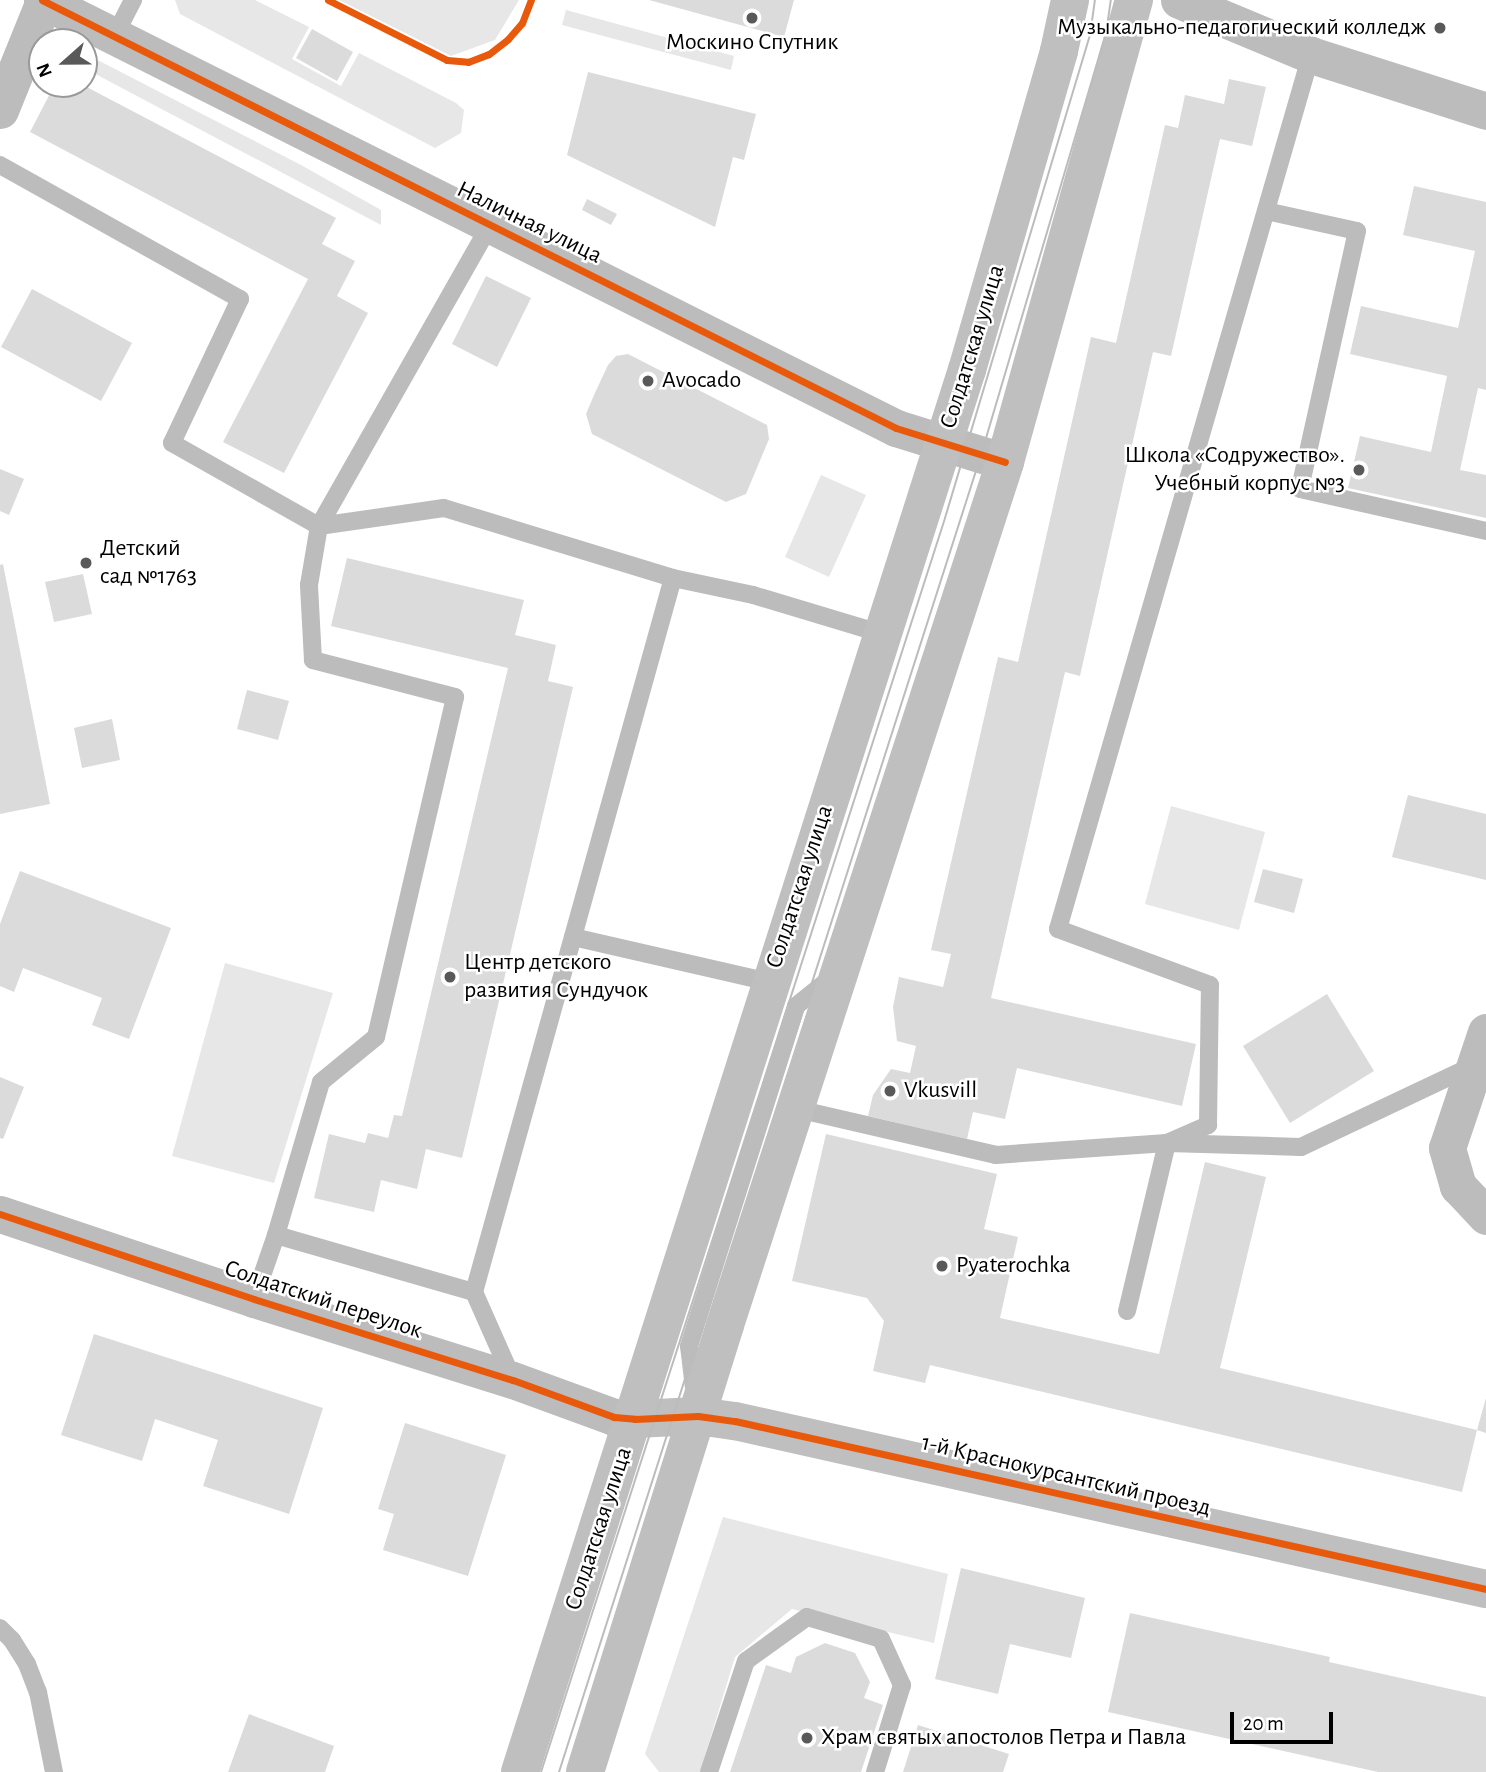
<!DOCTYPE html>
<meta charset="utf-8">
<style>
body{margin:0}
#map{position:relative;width:1486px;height:1772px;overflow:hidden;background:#fff;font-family:"Alegreya Sans",sans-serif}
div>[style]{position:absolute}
.green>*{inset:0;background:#e7e7e7}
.building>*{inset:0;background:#dbdbdb}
.lane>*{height:18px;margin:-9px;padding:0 9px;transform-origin:9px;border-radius:9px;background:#bcbcbc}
.street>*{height:37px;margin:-18.5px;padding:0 18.5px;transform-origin:18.5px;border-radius:18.5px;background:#bcbcbc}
.secondary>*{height:38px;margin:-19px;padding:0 19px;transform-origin:19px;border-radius:19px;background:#bfbfbf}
.tram>*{height:2px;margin:-1px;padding:0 1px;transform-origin:1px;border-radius:1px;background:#bcbcbc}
.cycleway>*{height:7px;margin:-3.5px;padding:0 3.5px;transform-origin:3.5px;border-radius:3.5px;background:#e8590c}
.dots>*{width:19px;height:19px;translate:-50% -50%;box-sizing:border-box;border:4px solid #fff;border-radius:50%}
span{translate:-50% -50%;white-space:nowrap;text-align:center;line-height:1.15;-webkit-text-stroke:5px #fff;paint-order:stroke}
.poi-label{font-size:24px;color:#000}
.right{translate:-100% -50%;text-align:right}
.left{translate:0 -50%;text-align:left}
.street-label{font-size:24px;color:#000}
.north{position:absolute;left:28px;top:28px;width:70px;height:70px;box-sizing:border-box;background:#fff;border:2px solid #999;border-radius:50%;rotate:249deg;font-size:19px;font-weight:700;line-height:28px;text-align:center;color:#000}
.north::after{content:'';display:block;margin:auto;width:24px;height:32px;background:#595959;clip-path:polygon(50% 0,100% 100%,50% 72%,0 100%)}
.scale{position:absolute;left:1230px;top:1712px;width:103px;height:32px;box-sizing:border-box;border:4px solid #000;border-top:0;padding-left:9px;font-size:21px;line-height:24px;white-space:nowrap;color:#000;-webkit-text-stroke:5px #fff;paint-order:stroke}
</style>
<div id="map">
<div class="green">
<i style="clip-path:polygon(175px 0,255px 0,309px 27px,292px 59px,341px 86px,359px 53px,456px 103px,464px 110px,461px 133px,435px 148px,180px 14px)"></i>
<i style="clip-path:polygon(339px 0,519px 0,495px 40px,451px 56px)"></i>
<i style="clip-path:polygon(566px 10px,734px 56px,731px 70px,562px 25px)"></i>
<i style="clip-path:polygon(84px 53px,301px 165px,381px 210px,381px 225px,84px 68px)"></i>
<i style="clip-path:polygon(821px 475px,866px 495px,829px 577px,785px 557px)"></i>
<i style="clip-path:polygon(1171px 806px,1265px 832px,1239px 930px,1145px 904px)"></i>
<i style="clip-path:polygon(225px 963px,333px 993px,274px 1183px,172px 1156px)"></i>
<i style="clip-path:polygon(723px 1517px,948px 1574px,934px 1643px,792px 1609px,735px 1657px,700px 1772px,659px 1772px,645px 1754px)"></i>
</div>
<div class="building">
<i style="clip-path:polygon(649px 0,794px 0,784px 37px)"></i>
<i style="clip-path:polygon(312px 29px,353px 52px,337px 81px,296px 58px)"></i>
<i style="clip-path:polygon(588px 72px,756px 114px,744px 160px,733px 157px,715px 227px,567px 155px)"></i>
<i style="clip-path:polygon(1229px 79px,1266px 87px,1252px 146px,1220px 139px,1171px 356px,1153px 352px,1080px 676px,1065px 672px,991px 998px,1196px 1044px,1182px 1106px,1017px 1068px,1005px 1119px,973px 1112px,967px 1139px,868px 1116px,873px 1095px,891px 1069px,910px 1073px,916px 1046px,897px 1041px,893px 1007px,899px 977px,943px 987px,951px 954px,931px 950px,998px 657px,1018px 662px,1091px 337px,1116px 343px,1165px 125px,1178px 128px,1185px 95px,1224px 104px)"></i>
<i style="clip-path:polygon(55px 84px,81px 84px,336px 218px,322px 244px,355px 261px,337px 296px,368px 313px,284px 473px,223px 442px,308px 279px,30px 132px)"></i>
<i style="clip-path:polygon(1414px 186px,1486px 202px,1486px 390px,1478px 388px,1460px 470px,1486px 475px,1486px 518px,1348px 488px,1360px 436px,1431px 452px,1447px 376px,1350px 354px,1361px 306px,1458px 328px,1475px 251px,1403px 235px)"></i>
<i style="clip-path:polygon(587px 199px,617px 214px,611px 225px,582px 210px)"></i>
<i style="clip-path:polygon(486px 276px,531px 298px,497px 367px,452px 344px)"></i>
<i style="clip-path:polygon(32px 289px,132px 343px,101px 401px,1px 347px)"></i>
<i style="clip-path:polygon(628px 354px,767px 425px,769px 439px,746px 494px,726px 502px,592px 434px,586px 414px,594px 395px,608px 365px,616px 356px)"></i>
<i style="clip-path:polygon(0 469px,24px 479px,9px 515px,0 511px)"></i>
<i style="clip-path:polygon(347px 558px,524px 600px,515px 635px,556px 645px,548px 681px,573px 687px,462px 1158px,426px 1149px,417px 1189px,381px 1180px,374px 1212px,314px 1198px,329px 1134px,365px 1143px,368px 1133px,388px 1138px,394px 1115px,402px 1116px,508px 668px,331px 626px)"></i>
<i style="clip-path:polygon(3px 564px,50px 804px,0 814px,0 565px)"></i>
<i style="clip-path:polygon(83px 574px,92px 614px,54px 622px,45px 582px)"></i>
<i style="clip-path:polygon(247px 690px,289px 701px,278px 740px,237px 729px)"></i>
<i style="clip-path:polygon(112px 719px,120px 760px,82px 768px,74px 728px)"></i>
<i style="clip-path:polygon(1408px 795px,1486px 814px,1486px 880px,1392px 857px)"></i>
<i style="clip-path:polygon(1263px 869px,1303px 879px,1294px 913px,1254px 902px)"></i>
<i style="clip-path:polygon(20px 871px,171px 928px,129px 1039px,92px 1025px,102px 998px,23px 968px,14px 992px,0 986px,0 924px)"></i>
<i style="clip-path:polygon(1327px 994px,1374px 1071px,1290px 1123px,1243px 1046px)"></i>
<i style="clip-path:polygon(0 1077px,24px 1087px,3px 1139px,0 1138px)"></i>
<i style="clip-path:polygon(826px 1134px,997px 1174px,984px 1229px,1018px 1237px,1000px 1318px,1159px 1354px,1205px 1162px,1266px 1177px,1220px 1368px,1477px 1430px,1462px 1492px,930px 1365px,925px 1383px,873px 1371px,884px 1321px,867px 1298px,792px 1281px)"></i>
<i style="clip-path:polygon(94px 1334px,323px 1408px,289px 1514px,203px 1486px,218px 1440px,155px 1419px,142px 1461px,61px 1435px)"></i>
<i style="clip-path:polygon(1486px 1398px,1486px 1433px,1477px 1430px)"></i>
<i style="clip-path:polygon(405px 1423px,506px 1455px,468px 1576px,383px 1550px,394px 1514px,378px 1509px)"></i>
<i style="clip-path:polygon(961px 1568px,1085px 1598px,1071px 1658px,1010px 1644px,998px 1694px,935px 1679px)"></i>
<i style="clip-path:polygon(1130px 1613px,1330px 1657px,1329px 1662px,1486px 1697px,1486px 1772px,1378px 1772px,1108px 1712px)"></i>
<i style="clip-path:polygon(825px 1643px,855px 1653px,870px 1682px,864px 1698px,883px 1705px,861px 1772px,730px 1772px,766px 1665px,791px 1673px,796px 1657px)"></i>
<i style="clip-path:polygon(249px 1714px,334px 1746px,325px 1772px,228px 1772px)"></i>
<i style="clip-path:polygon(918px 1725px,1009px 1754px,1003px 1772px,903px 1772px)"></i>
</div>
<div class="lane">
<i style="left:114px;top:37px;width:42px;rotate:-62.8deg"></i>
<i style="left:0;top:165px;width:275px;rotate:29.2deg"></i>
<i style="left:240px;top:299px;width:159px;rotate:115.3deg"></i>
<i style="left:172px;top:443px;width:169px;rotate:29.5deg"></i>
<i style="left:319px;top:526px;width:126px;rotate:-8.2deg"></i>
<i style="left:444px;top:508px;width:239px;rotate:17deg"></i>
<i style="left:673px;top:578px;width:82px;rotate:12deg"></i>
<i style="left:753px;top:595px;width:136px;rotate:16.7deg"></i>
<i style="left:1266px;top:211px;width:93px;rotate:12.4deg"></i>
<i style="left:1357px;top:231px;width:264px;rotate:102.5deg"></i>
<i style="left:1300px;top:489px;width:191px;rotate:12.7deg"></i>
<i style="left:573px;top:937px;width:202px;rotate:12.9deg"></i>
<i style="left:797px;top:1109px;width:204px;rotate:13deg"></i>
<i style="left:996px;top:1155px;width:171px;rotate:-4deg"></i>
<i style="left:1167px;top:1143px;width:134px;rotate:1.7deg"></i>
<i style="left:1301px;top:1147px;width:189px;rotate:-25.3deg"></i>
<i style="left:276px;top:1235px;width:206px;rotate:16.1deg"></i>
<i style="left:254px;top:1299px;width:68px;rotate:-71deg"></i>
<i style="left:276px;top:1235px;width:159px;rotate:-73.6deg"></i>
<i style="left:321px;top:1082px;width:71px;rotate:-39.3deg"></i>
<i style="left:376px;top:1037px;width:349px;rotate:-76.9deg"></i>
<i style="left:455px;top:697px;width:147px;rotate:-165.4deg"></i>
<i style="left:313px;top:660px;width:75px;rotate:-93.1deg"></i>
<i style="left:309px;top:585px;width:60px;rotate:-80.4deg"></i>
<i style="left:319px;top:526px;width:346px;rotate:-60.4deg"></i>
<i style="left:1127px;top:1311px;width:173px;rotate:-76.6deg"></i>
<i style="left:1167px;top:1143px;width:45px;rotate:-23.7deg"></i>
<i style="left:1208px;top:1125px;width:140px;rotate:-89.2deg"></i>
<i style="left:1210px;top:985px;width:162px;rotate:-159.8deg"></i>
<i style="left:1058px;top:929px;width:910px;rotate:-73.86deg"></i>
<i style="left:513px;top:1380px;width:96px;rotate:-113.9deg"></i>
<i style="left:474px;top:1292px;width:741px;rotate:-74.43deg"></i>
<i style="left:694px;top:1388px;width:42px;rotate:-96.8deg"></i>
<i style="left:689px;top:1346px;width:356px;rotate:-72.5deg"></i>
<i style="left:796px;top:1006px;width:45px;rotate:-38.7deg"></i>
<i style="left:0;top:1628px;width:17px;rotate:45deg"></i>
<i style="left:12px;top:1640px;width:28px;rotate:58deg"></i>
<i style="left:27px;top:1664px;width:30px;rotate:69deg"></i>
<i style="left:38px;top:1692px;width:82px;rotate:78.7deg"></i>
<i style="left:709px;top:1772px;width:117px;rotate:-71.6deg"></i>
<i style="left:746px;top:1661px;width:75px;rotate:-35.8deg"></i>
<i style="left:807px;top:1617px;width:77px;rotate:16.6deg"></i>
<i style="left:881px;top:1639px;width:51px;rotate:65.5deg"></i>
<i style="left:902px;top:1685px;width:91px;rotate:107.2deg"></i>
</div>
<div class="street">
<i style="left:42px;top:0;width:955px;rotate:26.62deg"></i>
<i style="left:896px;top:428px;width:114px;rotate:17.3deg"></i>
<i style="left:1179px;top:0;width:143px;rotate:22.6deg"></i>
<i style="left:1311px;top:55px;width:184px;rotate:17.7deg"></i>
<i style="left:0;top:110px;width:118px;rotate:-68deg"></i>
<i style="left:1486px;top:1032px;width:122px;rotate:108.6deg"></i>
<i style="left:1447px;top:1148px;width:40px;rotate:74deg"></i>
<i style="left:1458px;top:1186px;width:41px;rotate:47deg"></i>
<i style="left:0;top:1214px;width:268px;rotate:18.5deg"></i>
<i style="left:254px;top:1299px;width:271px;rotate:17.4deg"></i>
<i style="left:513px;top:1380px;width:108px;rotate:20.1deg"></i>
<i style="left:614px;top:1417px;width:21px;rotate:5deg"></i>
</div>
<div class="secondary">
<i style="left:635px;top:1419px;width:63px;rotate:-2.7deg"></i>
<i style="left:698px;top:1416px;width:37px;rotate:8deg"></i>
<i style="left:735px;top:1421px;width:770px;rotate:12.61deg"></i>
<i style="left:520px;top:1772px;width:1472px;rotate:-72.32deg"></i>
<i style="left:967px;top:370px;width:332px;rotate:-73.9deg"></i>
<i style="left:1059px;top:51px;width:52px;rotate:-77.8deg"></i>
<i style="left:585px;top:1772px;width:468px;rotate:-72.6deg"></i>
<i style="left:725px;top:1325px;width:907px;rotate:-72.02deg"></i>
<i style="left:1005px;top:462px;width:480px;rotate:-74.4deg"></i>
</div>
<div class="tram">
<i style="left:541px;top:1772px;width:1317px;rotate:-72.14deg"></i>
<i style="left:945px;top:518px;width:504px;rotate:-73.29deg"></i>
<i style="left:1090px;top:35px;width:35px;rotate:-82deg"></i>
<i style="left:559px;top:1772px;width:1383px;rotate:-72.23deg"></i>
<i style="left:981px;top:455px;width:439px;rotate:-73.5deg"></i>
<i style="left:1106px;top:34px;width:34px;rotate:-82deg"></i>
</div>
<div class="cycleway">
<i style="left:42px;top:0;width:955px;rotate:26.62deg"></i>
<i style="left:896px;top:428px;width:114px;rotate:17.3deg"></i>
<i style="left:328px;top:0;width:133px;rotate:26.8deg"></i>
<i style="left:447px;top:60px;width:21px;rotate:5deg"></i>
<i style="left:468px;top:62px;width:22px;rotate:-21deg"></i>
<i style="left:489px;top:54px;width:24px;rotate:-38deg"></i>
<i style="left:508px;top:39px;width:21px;rotate:-49deg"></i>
<i style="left:522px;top:23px;width:25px;rotate:-69deg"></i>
<i style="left:0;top:1214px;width:268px;rotate:18.5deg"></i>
<i style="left:254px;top:1299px;width:271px;rotate:17.4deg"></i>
<i style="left:513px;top:1380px;width:108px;rotate:20.1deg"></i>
<i style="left:614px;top:1417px;width:21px;rotate:5deg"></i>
<i style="left:635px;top:1419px;width:63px;rotate:-2.7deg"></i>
<i style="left:698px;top:1416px;width:37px;rotate:8deg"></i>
<i style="left:735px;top:1421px;width:770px;rotate:12.61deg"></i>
</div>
<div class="dots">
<i style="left:752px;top:18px;background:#595959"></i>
<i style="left:1440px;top:28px;background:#595959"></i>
<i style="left:648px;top:381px;background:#595959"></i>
<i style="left:1359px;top:470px;background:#595959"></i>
<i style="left:86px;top:563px;background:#595959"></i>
<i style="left:450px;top:977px;background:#595959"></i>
<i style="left:890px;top:1091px;background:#595959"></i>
<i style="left:942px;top:1266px;background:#595959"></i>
<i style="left:807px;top:1738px;background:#595959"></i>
</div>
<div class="poi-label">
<span class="right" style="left:1426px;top:28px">Музыкально-педагогический колледж</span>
<span style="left:752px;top:43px">Москино Спутник</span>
<span class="left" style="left:662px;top:381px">Avocado</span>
<span class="right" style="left:1345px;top:470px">Школа «Содружество».<br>Учебный корпус №3</span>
<span class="left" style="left:100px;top:563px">Детский<br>сад №1763</span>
<span class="left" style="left:464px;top:977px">Центр детского<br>развития Сундучок</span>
<span class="left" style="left:904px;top:1091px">Vkusvill</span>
<span class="left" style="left:956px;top:1266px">Pyaterochka</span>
<span class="left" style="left:821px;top:1738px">Храм святых апостолов Петра и Павла</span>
</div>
<div class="street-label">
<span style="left:529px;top:223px;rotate:26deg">Наличная улица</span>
<span style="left:973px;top:347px;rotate:-73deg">Солдатская улица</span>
<span style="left:800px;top:887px;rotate:-72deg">Солдатская улица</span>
<span style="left:323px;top:1300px;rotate:18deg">Солдатский переулок</span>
<span style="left:1066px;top:1476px;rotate:13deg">1-й Краснокурсантский проезд</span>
<span style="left:599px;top:1529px;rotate:-72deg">Солдатская улица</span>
</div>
<div class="north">N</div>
<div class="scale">20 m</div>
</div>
